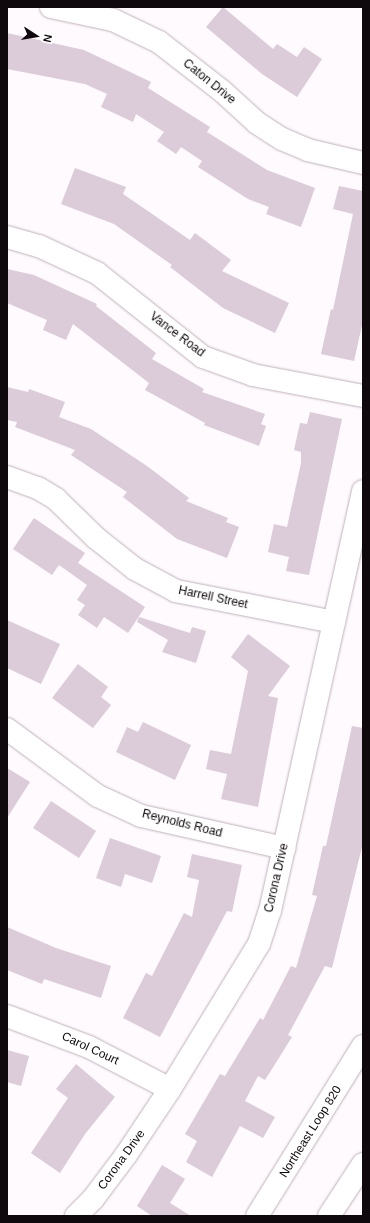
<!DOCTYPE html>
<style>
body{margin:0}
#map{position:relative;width:370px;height:1223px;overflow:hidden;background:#fefafd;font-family:Helvetica,sans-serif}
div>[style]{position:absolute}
.building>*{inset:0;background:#dccbd8}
.roads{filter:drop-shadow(0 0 1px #c1b0bd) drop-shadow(0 0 1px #c1b0bd)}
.minor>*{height:22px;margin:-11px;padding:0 11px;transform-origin:11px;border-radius:11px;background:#fff}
.major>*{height:22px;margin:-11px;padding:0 11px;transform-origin:11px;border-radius:11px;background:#fff}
.highway>*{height:22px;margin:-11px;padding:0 11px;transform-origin:11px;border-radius:11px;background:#fff}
span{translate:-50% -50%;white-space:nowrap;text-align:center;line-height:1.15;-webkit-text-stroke:3px #fff;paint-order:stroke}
.street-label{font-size:12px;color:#0f090d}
.frame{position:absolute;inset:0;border:8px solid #0f090d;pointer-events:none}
.north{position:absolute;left:16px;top:16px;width:40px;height:40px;-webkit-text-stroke:3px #fff;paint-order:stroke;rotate:102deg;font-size:11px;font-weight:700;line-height:16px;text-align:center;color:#0f090d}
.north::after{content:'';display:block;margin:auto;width:14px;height:18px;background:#0f090d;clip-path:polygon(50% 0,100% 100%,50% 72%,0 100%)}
</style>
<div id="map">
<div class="building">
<i style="clip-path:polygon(223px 7px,273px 49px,277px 44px,297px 57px,304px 47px,322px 59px,297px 97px,262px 74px,206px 27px)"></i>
<i style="clip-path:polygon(7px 33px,84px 50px,151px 82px,148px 88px,210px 127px,207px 132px,267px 170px,315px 188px,301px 227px,266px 214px,269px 207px,248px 199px,198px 167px,202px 161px,181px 147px,176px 154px,157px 141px,164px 132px,136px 114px,133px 122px,101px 107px,107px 94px,85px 84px,7px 69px)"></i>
<i style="clip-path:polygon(75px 168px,126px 187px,123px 194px,190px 240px,195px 233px,231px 260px,222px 271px,289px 303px,275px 333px,223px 308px,170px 267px,172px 265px,114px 224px,61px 204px)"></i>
<i style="clip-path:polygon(339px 186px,363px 191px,363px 321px,354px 361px,321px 354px,331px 309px,333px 310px,353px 214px,333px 209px)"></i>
<i style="clip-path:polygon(7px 269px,34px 275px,97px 304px,96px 306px,156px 353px,152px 359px,204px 389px,202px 392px,265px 414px,261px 424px,266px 426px,259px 446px,204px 425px,205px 423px,145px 390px,149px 383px,73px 324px,66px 340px,43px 330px,47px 320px,7px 303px)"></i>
<i style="clip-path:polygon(7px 387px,28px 392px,29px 389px,65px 402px,59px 417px,91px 429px,147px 466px,189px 498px,186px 501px,228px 518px,226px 522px,239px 527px,227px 558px,177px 539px,123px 497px,127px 492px,71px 455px,75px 450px,15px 427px,17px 422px,7px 420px)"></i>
<i style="clip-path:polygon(310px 412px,342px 419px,309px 575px,286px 571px,289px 557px,268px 552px,274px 524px,287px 527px,301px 463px,301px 452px,294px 450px,300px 423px,307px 424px)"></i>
<i style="clip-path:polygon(34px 518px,85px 553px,78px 563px,145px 607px,128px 633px,104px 617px,97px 628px,78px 615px,85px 605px,77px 600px,87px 585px,59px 565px,52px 575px,13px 549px)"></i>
<i style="clip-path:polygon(139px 617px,190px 633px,192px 627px,206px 631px,196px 663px,162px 652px,168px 640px,137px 622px)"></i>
<i style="clip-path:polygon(7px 620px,60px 644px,41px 684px,7px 668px)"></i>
<i style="clip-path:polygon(248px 634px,290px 666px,268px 696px,278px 698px,258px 807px,221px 799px,227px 774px,206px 769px,210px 750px,231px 754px,248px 671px,231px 657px)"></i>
<i style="clip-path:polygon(78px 664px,108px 687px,101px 697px,111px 705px,93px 728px,52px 698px)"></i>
<i style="clip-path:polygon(143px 722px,191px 745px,175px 780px,116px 752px,127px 727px,138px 732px)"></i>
<i style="clip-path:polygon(352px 726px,363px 728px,363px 843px,332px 968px,325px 966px,288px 1035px,292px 1037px,265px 1080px,258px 1076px,245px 1101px,275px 1117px,263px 1138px,240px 1126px,212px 1177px,186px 1162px,197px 1141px,185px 1134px,220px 1074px,225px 1076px,260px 1018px,263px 1020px,291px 966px,296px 968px,317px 896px,312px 895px,323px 846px,326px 846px)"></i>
<i style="clip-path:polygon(7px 768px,30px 782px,7px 818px)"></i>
<i style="clip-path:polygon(51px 801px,96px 831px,79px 858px,33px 828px)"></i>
<i style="clip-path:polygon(110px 838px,161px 856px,152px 883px,125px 874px,121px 887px,96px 878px)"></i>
<i style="clip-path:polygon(192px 854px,242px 865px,232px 912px,227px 911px,160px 1037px,123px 1018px,146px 973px,152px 976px,184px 913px,192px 917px,199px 880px,187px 877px)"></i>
<i style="clip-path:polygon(7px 927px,56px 948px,111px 966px,101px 998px,44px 979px,42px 984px,7px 970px)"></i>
<i style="clip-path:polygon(7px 1050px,29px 1056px,21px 1086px,7px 1082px)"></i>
<i style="clip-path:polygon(76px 1064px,115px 1097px,85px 1134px,60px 1173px,31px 1153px,68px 1098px,56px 1089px)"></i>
<i style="clip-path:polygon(162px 1165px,185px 1179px,170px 1203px,191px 1216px,152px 1216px,137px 1206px)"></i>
</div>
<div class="roads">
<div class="minor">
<i style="left:51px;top:7px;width:63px;rotate:11.8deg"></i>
<i style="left:113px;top:20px;width:51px;rotate:25.6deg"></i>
<i style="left:159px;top:42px;width:80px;rotate:37.9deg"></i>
<i style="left:222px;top:91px;width:47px;rotate:42.4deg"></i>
<i style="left:257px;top:123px;width:30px;rotate:33deg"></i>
<i style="left:282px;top:139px;width:28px;rotate:23deg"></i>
<i style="left:308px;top:150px;width:57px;rotate:13.3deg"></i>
<i style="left:7px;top:237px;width:33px;rotate:16deg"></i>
<i style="left:39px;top:246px;width:64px;rotate:25deg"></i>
<i style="left:97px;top:273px;width:135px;rotate:38.4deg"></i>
<i style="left:203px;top:357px;width:53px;rotate:19.8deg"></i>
<i style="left:253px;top:375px;width:112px;rotate:10.8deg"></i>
<i style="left:7px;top:477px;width:33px;rotate:20deg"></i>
<i style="left:38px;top:488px;width:21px;rotate:31deg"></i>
<i style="left:56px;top:499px;width:56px;rotate:44.3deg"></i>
<i style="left:96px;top:538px;width:50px;rotate:38.5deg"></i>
<i style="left:135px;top:569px;width:47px;rotate:28.2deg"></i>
<i style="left:176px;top:591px;width:161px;rotate:11.1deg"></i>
<i style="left:7px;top:729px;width:113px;rotate:36.4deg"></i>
<i style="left:98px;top:796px;width:47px;rotate:24.9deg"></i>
<i style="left:141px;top:816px;width:147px;rotate:12.6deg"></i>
<i style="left:7px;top:1016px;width:88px;rotate:20.7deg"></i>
<i style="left:89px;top:1047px;width:91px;rotate:27.4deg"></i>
<i style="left:76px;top:1216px;width:24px;rotate:-45deg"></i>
<i style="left:93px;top:1199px;width:55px;rotate:-53.1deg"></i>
<i style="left:126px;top:1155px;width:79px;rotate:-56.3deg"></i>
<i style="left:170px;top:1089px;width:170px;rotate:-58.5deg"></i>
<i style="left:259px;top:944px;width:35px;rotate:-72deg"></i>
<i style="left:270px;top:911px;width:430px;rotate:-77.5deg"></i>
</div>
<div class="major">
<i style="left:257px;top:1216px;width:200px;rotate:-58.1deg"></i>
</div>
<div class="highway">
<i style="left:329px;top:1216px;width:62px;rotate:-56.8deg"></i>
</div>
</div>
<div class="street-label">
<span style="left:209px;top:82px;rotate:39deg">Caton Drive</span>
<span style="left:177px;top:335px;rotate:37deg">Vance Road</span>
<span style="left:213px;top:598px;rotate:12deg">Harrell Street</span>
<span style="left:182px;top:824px;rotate:14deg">Reynolds Road</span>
<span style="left:277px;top:878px;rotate:-77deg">Corona Drive</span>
<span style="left:90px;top:1049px;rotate:25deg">Carol Court</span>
<span style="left:311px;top:1132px;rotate:-58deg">Northeast Loop 820</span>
<span style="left:122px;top:1160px;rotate:-54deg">Corona Drive</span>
</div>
<div class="frame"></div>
<div class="north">N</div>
</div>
